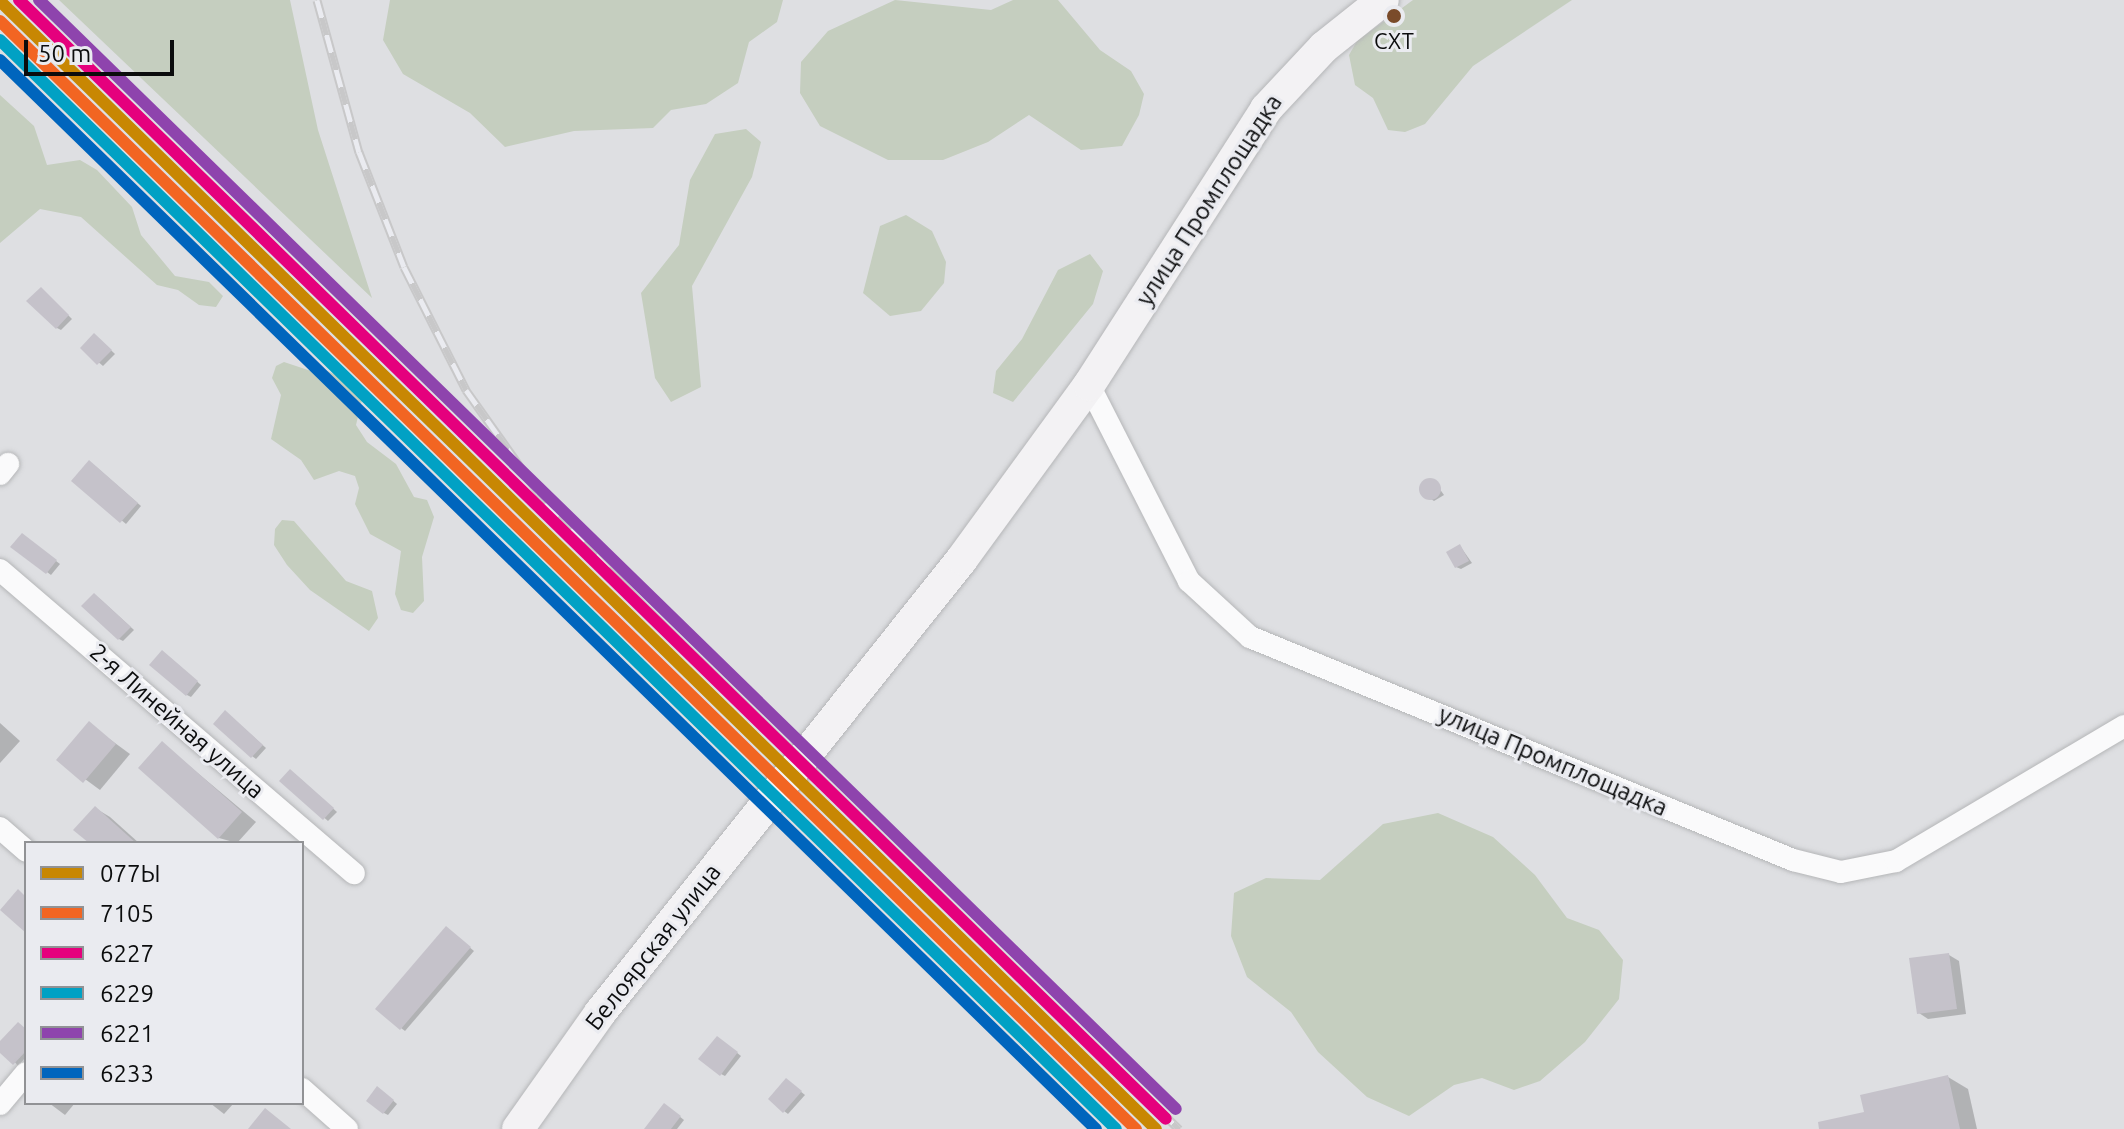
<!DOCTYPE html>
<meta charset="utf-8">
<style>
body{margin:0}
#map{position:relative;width:2124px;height:1129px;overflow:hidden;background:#dedfe2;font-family:Ubuntu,sans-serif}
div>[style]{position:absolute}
.green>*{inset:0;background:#c5cebf}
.shadow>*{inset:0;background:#0003}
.building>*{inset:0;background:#c5c2ca}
.round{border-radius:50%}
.roads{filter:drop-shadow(0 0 2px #b5b6b8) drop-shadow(0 0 2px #b5b6b8)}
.street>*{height:22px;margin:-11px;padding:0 11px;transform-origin:11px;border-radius:11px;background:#fafafb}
.secondary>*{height:32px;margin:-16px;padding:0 16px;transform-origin:16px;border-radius:16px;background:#f3f2f4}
.rail>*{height:9px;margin-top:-4.5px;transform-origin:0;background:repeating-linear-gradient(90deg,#eaebf0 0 18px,#c8c8c9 0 36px);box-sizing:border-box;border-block:2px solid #c8c8c9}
.rail-1>*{height:12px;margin:-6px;padding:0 6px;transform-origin:6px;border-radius:6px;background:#c88703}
.rail-2>*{height:12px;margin:-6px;padding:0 6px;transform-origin:6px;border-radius:6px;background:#f26522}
.rail-3>*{height:12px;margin:-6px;padding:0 6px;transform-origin:6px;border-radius:6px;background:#e5007d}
.rail-4>*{height:12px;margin:-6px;padding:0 6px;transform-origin:6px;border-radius:6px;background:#01a1c4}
.rail-5>*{height:12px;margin:-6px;padding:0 6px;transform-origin:6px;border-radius:6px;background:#8e44ad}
.rail-6>*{height:12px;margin:-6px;padding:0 6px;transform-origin:6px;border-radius:6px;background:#0065bd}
.dots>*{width:22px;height:22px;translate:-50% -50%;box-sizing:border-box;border:4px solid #eaebf0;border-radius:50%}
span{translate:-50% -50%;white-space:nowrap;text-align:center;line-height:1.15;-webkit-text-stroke:6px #eaebf0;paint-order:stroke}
.bus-label{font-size:22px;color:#0b0c0d}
.street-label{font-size:24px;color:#0b0c0d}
.legend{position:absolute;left:24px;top:841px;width:280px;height:264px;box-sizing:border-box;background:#eaebf0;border:2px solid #919295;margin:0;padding:10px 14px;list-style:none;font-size:24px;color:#0b0c0d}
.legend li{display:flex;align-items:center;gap:16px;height:40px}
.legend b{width:40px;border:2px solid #919295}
.scale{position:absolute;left:24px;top:40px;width:150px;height:36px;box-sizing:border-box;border:4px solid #0b0c0d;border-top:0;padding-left:10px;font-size:24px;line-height:28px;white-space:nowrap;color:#0b0c0d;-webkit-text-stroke:6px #eaebf0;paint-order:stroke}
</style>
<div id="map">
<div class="green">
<i style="clip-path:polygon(59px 0,290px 0,318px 130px,372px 298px)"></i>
<i style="clip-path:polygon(390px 0,783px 0,777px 22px,749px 42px,738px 83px,706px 104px,671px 110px,653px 128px,574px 131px,505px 147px,470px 113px,403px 74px,383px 40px)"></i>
<i style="clip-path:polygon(895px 0,991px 10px,1013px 0,1058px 0,1100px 50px,1131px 71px,1144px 94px,1139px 115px,1122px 146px,1081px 150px,1029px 115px,988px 142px,943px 160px,888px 160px,820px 126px,800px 93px,801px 62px,828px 31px)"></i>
<i style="clip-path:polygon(1413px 0,1572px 0,1473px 66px,1425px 124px,1405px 132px,1388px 130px,1373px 98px,1355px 85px,1349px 55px,1357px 41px)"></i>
<i style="clip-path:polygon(0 95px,34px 126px,47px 165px,80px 160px,97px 170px,132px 207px,141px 235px,175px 276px,209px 282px,223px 296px,216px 307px,199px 305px,178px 290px,157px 285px,81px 217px,40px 209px,0 243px)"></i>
<i style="clip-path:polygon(746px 129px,761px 142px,752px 177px,692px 286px,701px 387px,671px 402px,655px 378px,641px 293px,679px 245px,690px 180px,715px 134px)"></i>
<i style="clip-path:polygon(906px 215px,932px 231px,946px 262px,944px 283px,921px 311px,890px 316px,863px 293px,880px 226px)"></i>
<i style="clip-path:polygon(1090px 254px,1103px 271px,1093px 304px,1013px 402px,993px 393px,996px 371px,1022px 339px,1058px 270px)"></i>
<i style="clip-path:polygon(284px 362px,311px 371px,319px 367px,357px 385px,362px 400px,356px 425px,367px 442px,396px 464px,414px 497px,427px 500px,434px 517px,422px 557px,424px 601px,413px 613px,401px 610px,395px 594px,401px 551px,370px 534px,355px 504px,359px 488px,355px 476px,339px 471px,314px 480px,301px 460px,271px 439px,281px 395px,272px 378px,276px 366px)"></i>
<i style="clip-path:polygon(282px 520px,294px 521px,346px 581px,372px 591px,378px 618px,369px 631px,310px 590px,287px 565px,274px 545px,275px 529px)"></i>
<i style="clip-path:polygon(1438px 813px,1493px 837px,1535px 875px,1567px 918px,1599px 930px,1623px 960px,1619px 999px,1585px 1042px,1540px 1081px,1514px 1090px,1482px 1078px,1454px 1085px,1409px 1116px,1367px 1097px,1318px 1052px,1291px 1012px,1247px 977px,1231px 936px,1234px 893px,1266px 878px,1320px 880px,1383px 824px)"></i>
</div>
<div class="shadow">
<i style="clip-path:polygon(45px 292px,72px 319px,61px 330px,57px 328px)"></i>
<i style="clip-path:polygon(98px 338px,115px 354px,103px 366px,82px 348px)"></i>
<i style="clip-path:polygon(94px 465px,141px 506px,126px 524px,74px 480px)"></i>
<i style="clip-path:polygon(1434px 481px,1444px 495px,1434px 501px,1422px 493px,1422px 485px)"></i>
<i style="clip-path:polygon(26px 538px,60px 564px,51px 575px,13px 547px)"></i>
<i style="clip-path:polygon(1460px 546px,1472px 563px,1461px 569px,1456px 567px)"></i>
<i style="clip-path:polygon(99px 598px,134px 630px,123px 641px,119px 639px)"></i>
<i style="clip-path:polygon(167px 655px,201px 685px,191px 697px,187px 695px)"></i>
<i style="clip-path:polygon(229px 715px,266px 748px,256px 759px,252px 756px)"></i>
<i style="clip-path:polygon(0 723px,20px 741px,0 763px)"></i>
<i style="clip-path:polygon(89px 724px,130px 754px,100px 790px,59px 760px)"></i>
<i style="clip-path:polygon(162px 743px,256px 822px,237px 843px,219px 838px,141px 767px)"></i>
<i style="clip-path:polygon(295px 774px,337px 812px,328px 821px,282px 781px)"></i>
<i style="clip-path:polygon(95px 808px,110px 817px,139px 843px,92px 843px)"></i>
<i style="clip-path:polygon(450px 931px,474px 951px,405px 1031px,401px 1028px)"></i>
<i style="clip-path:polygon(1949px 955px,1959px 961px,1966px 1014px,1928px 1019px,1919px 1013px)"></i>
<i style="clip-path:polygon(26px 1030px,26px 1057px,18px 1066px,0 1044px)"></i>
<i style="clip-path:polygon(721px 1040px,741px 1056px,725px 1076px,721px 1074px)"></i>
<i style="clip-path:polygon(1948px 1077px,1968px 1089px,1977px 1129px,1849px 1129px,1866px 1113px)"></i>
<i style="clip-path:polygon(790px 1083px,805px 1095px,788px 1114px,784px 1111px)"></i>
<i style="clip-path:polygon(382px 1091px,397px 1104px,388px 1115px,384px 1113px)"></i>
<i style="clip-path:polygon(49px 1103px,75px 1103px,65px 1115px)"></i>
<i style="clip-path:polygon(210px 1103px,234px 1103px,224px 1114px)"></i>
<i style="clip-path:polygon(669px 1108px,684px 1120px,677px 1129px,646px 1129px)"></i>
</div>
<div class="building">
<i style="clip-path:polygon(41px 287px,69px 315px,56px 329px,26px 301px)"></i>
<i style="clip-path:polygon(94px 333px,112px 350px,97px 365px,80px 348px)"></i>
<i style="clip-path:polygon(89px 460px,138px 503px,120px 523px,71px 481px)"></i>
<i class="round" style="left:1419px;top:478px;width:22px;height:22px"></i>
<i style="clip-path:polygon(22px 533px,57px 560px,46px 574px,10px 547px)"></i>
<i style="clip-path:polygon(1460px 544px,1469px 561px,1455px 568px,1446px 552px)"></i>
<i style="clip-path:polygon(94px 593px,131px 627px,118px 640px,81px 606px)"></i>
<i style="clip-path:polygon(162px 650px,198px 681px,186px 696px,149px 665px)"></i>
<i style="clip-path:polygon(225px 710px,263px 745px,251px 758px,213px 724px)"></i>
<i style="clip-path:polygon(89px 721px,116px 744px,83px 783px,56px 760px)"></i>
<i style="clip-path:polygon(162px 741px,242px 812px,218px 839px,138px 768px)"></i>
<i style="clip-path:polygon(290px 769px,334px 808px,323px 820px,279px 781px)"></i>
<i style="clip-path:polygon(95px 806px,136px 843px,89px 843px,73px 830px)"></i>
<i style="clip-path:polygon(18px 889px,26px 897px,26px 933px,0 910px)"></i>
<i style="clip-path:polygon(446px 926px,471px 947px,400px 1030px,375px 1009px)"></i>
<i style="clip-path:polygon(1949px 953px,1957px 1009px,1917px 1014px,1909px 958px)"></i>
<i style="clip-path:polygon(18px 1022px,26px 1029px,26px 1051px,13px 1065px,0 1053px,0 1041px)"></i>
<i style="clip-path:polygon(717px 1036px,738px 1052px,720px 1076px,698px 1059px)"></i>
<i style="clip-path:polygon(1948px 1075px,1960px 1129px,1819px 1129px,1818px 1122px,1864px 1112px,1860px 1095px)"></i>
<i style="clip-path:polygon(786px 1078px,802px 1091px,783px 1113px,768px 1099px)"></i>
<i style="clip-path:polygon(377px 1086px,394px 1100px,383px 1114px,366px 1101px)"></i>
<i style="clip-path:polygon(664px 1103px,681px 1116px,671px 1129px,644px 1129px)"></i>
<i style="clip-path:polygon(265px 1108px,291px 1129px,248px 1129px)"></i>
</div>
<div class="roads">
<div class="street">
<i style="left:1089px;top:385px;width:220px;rotate:63deg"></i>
<i style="left:1189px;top:581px;width:83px;rotate:42.6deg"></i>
<i style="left:1250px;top:637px;width:587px;rotate:22.33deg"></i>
<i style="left:1793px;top:860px;width:49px;rotate:14deg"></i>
<i style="left:1841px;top:872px;width:56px;rotate:-11.3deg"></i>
<i style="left:1896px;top:861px;width:265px;rotate:-30.6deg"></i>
<i style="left:0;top:474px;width:13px;rotate:-51deg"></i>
<i style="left:0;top:570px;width:466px;rotate:40.6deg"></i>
<i style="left:0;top:828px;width:35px;rotate:41deg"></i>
<i style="left:302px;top:1089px;width:60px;rotate:41.6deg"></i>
<i style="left:0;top:1104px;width:40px;rotate:-50deg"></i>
</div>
<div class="secondary">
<i style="left:518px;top:1129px;width:142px;rotate:-54.7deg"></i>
<i style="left:600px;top:1013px;width:581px;rotate:-51.43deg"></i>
<i style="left:962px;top:559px;width:215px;rotate:-53.9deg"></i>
<i style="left:1089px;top:385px;width:328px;rotate:-57.3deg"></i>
<i style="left:1266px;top:109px;width:85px;rotate:-46.9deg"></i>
<i style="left:1324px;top:47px;width:75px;rotate:-38.5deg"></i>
</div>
</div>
<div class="rail">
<i style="left:317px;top:0;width:158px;rotate:74.6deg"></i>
<i style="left:359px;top:152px;width:123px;rotate:68.6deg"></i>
<i style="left:404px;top:267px;width:138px;rotate:63.2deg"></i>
<i style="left:466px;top:390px;width:138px;rotate:54.7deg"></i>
<i style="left:546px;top:503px;width:144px;rotate:46.4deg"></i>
<i style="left:645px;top:607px;width:747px;rotate:44.35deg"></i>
</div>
<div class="rail-1">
<i style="left:0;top:1px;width:1615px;rotate:44.3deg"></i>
</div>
<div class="rail-2">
<i style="left:0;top:21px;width:1587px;rotate:44.29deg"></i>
</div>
<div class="rail-3">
<i style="left:19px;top:0;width:1602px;rotate:44.29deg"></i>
</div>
<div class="rail-4">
<i style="left:0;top:40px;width:1559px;rotate:44.3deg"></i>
</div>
<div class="rail-5">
<i style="left:39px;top:0;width:1588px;rotate:44.29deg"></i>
</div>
<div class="rail-6">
<i style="left:0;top:60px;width:1531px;rotate:44.29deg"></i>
</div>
<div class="dots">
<i style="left:1394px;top:16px;background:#7a4b2a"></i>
</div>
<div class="bus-label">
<span style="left:1394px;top:41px">СХТ</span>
</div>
<div class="street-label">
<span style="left:1209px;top:200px;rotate:-57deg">улица Промплощадка</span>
<span style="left:177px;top:721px;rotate:41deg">2-я Линейная улица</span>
<span style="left:1553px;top:761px;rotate:23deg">улица Промплощадка</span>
<span style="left:653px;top:947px;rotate:-52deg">Белоярская улица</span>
</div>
<ul class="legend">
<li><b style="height:10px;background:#c88703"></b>077Ы</li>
<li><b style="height:10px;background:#f26522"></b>7105</li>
<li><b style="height:10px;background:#e5007d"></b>6227</li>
<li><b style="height:10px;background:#01a1c4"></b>6229</li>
<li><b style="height:10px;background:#8e44ad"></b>6221</li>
<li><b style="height:10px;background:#0065bd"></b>6233</li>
</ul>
<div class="scale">50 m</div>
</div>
